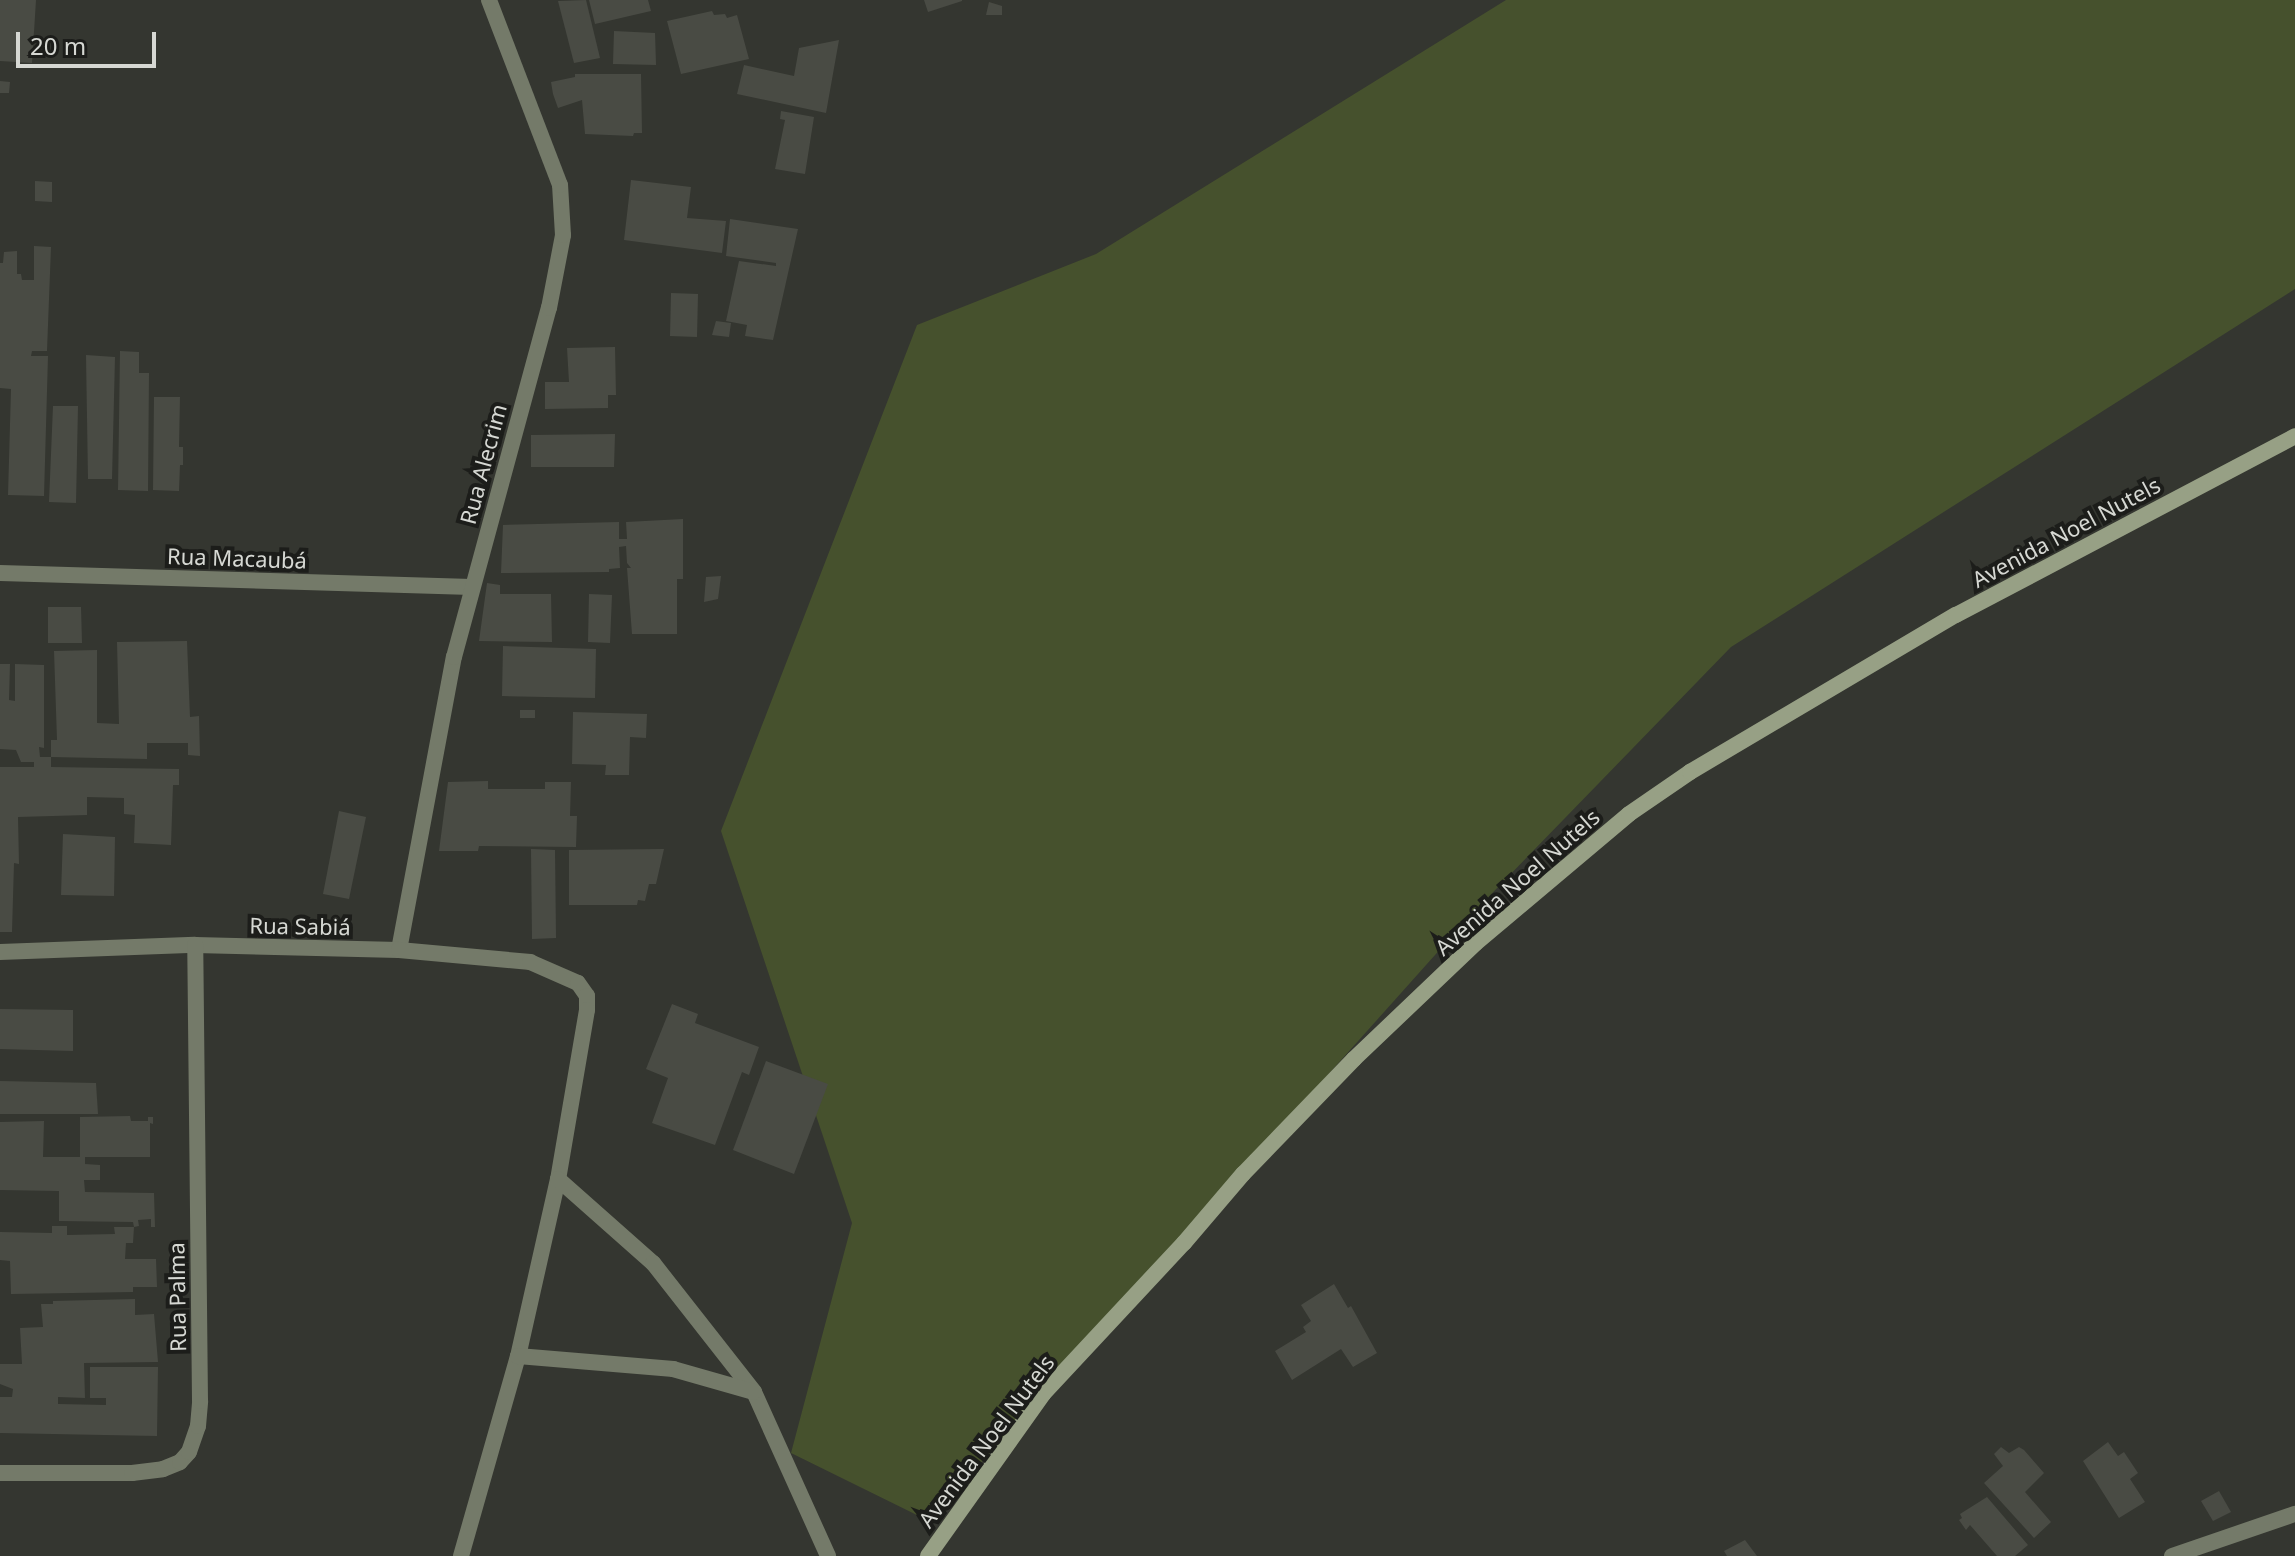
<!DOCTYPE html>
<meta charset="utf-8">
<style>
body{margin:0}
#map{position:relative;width:2295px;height:1556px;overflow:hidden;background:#343630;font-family:"Noto Sans",sans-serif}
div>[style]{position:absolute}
.green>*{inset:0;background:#46512d}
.building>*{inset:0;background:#494b44}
.street>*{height:16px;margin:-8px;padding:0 8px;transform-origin:8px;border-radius:8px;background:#747a69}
.secondary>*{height:16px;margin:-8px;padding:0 8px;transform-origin:8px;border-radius:8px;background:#97a085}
span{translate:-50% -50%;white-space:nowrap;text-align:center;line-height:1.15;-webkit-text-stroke:8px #1c1d1a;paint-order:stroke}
.street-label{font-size:22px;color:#d6d8d3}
.scale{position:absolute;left:16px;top:32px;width:140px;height:36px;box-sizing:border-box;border:4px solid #d6d8d3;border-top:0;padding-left:10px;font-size:24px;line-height:28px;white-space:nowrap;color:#d6d8d3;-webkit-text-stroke:6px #1c1d1a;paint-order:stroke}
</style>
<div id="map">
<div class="green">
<i style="clip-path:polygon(1506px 0,2295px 0,2295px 289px,1731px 647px,1469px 917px,929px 1521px,791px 1453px,852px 1223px,721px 831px,917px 325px,1096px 254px)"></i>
</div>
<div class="building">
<i style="clip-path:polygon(0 0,36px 0,32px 63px,0 61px)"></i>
<i style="clip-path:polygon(586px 0,600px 58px,574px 63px,558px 1px)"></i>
<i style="clip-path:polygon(589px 0,648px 0,651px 11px,595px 24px)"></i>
<i style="clip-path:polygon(924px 0,962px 0,962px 1px,928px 12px)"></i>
<i style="clip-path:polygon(989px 2px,1002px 6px,1002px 15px,986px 15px)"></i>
<i style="clip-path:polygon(712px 11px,714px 15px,725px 14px,727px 18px,737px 15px,749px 59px,681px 74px,667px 21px)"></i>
<i style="clip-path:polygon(614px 31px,655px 33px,656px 65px,613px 64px)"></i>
<i style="clip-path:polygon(839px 40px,826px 113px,737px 94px,744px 65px,794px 76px,799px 48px)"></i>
<i style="clip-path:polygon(575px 74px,641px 74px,642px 133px,634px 133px,633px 136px,585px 134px,582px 100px,558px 108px,553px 94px,551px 82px,575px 77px)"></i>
<i style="clip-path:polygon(0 81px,10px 82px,9px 93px,0 93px)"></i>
<i style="clip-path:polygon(781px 111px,814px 117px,805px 174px,775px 169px,785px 120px,780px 119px)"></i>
<i style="clip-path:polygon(631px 180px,691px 187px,687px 218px,726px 221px,722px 253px,624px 240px)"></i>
<i style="clip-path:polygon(35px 181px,52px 182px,52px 202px,35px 201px)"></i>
<i style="clip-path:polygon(730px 219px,798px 229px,773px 340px,745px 336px,747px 325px,726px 321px,739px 261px,776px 266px,776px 263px,726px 256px)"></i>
<i style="clip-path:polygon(34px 246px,51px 247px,47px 351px,32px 351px,31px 356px,48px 356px,44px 496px,8px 495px,11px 389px,0 388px,0 263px,3px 263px,4px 252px,17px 251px,17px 274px,21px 274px,22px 280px,34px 280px)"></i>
<i style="clip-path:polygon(671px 293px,698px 294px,697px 337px,670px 336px)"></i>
<i style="clip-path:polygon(716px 321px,731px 323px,729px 337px,712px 335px)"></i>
<i style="clip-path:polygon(615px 347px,616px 395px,608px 395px,608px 408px,545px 409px,545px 382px,569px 382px,567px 348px)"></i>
<i style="clip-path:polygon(120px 351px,139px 352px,139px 373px,149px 373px,148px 491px,118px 490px)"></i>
<i style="clip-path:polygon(86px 355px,115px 357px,112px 479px,88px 479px)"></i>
<i style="clip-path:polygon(154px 397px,180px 397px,179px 447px,183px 447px,183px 465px,180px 465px,179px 491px,153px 490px)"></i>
<i style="clip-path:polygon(53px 406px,78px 406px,76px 503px,49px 502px)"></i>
<i style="clip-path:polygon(615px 434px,614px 467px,531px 467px,531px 435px)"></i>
<i style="clip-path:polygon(683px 519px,683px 579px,677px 579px,677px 634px,632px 634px,627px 568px,631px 568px,627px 563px,626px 546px,619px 547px,620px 568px,609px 569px,609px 572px,501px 573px,503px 525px,619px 522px,619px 539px,627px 539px,626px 522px)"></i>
<i style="clip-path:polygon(721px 576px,718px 599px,704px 602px,706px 577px)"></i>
<i style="clip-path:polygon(487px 583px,500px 585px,500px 594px,551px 594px,552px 642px,479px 641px)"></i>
<i style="clip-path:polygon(589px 594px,612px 595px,610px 643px,588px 642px)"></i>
<i style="clip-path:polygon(48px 607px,81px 607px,82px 643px,48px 643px)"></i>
<i style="clip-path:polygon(187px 641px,190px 717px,199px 716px,200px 756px,188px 755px,188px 743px,147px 743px,147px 759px,51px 757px,51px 740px,57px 740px,54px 651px,97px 650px,97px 723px,119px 724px,117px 642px)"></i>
<i style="clip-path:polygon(503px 646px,596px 649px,595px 698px,502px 696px)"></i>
<i style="clip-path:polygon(0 664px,10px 664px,9px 700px,15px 701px,15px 664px,44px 665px,44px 748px,39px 747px,40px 757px,51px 757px,51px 767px,179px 769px,179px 785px,173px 785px,171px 845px,134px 843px,135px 815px,124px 814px,124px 798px,87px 797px,87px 815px,18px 817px,19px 864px,14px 863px,12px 932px,0 932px,0 767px,34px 767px,34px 762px,21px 762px,16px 750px,0 749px)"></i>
<i style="clip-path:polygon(520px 710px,535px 710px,535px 718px,520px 718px)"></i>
<i style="clip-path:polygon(573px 712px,647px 714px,646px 738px,630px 737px,629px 775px,605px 775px,606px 765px,572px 764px)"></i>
<i style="clip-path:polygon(488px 781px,488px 789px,545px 789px,545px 782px,571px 782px,570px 816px,577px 816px,576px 847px,479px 846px,478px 851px,439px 851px,448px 782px)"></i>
<i style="clip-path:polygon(339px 811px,366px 817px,349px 899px,323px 894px)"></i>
<i style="clip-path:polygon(63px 834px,115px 837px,114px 896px,61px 895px)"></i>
<i style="clip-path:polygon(531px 849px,555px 850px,556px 938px,532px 939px)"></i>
<i style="clip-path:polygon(664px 849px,656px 884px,649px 884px,645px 901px,638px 900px,637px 905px,569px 905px,569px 850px)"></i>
<i style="clip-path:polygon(672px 1004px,698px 1014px,695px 1023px,759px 1047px,749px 1075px,742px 1072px,715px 1145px,652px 1123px,668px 1078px,646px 1069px)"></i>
<i style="clip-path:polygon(0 1009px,73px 1010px,73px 1051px,0 1049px)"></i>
<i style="clip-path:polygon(766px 1061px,828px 1084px,794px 1174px,733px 1150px)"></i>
<i style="clip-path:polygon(0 1081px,96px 1083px,98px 1114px,0 1114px)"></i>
<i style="clip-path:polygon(130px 1116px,131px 1121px,148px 1121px,148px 1117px,153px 1117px,153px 1124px,150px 1123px,150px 1157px,85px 1157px,85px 1164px,100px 1165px,100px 1180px,84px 1180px,85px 1192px,154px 1193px,155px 1227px,151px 1227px,151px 1219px,138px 1220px,139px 1226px,134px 1227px,133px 1222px,59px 1221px,59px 1191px,0 1190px,0 1122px,44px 1121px,43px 1157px,80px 1157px,80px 1117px)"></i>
<i style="clip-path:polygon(52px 1226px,67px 1226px,67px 1235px,115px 1234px,114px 1227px,134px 1227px,133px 1243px,126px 1243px,125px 1259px,156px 1259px,157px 1287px,133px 1287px,133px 1292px,11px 1294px,10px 1261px,0 1260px,0 1232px,52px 1233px)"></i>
<i style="clip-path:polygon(1334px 1284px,1348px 1308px,1351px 1306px,1377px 1353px,1353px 1367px,1341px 1349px,1292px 1380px,1275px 1351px,1306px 1332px,1303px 1327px,1311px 1321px,1301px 1305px)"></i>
<i style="clip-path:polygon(135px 1299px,135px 1315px,154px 1314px,158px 1362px,84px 1363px,85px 1398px,58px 1397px,58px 1404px,106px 1405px,106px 1398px,90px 1398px,90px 1367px,158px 1367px,157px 1436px,0 1433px,0 1397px,12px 1397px,13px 1389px,0 1384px,0 1364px,22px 1364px,20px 1328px,43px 1327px,41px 1304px,53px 1304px,53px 1301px)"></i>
<i style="clip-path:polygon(2108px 1442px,2118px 1456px,2124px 1452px,2138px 1473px,2130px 1479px,2145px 1502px,2119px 1518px,2083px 1461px)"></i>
<i style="clip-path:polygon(2001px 1447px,2009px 1453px,2019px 1447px,2024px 1450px,2044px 1473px,2025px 1492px,2051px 1522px,2034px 1538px,1984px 1483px,2003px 1466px,1994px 1454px)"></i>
<i style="clip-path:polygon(2219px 1491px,2231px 1512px,2213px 1521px,2201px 1501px)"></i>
<i style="clip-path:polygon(1987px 1497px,2028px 1545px,2015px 1556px,1997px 1556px,1970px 1525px,1966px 1530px,1959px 1520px,1962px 1518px,1960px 1514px)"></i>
<i style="clip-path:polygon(1745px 1540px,1757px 1556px,1727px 1556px,1724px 1551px)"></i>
</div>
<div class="street">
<i style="left:0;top:573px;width:472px;rotate:1.7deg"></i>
<i style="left:399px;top:950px;width:298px;rotate:-79.4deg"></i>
<i style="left:454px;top:657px;width:362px;rotate:-74.8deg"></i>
<i style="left:549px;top:308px;width:74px;rotate:-79.1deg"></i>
<i style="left:563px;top:235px;width:50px;rotate:-93.4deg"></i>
<i style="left:560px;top:185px;width:198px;rotate:-111deg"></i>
<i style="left:0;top:952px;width:195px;rotate:-2.1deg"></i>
<i style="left:195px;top:945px;width:204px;rotate:1.4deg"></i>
<i style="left:399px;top:950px;width:132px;rotate:5.2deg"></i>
<i style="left:530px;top:962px;width:52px;rotate:23.6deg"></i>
<i style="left:578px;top:983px;width:16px;rotate:55deg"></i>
<i style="left:587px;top:996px;width:14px;rotate:90deg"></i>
<i style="left:587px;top:1010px;width:171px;rotate:99.7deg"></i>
<i style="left:558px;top:1179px;width:181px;rotate:102.7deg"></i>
<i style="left:518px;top:1356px;width:208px;rotate:105.9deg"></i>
<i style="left:558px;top:1179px;width:127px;rotate:41.5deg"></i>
<i style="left:653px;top:1263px;width:164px;rotate:51.9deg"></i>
<i style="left:754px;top:1392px;width:180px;rotate:65.7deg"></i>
<i style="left:518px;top:1356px;width:156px;rotate:4.8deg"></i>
<i style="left:673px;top:1369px;width:84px;rotate:15.9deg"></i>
<i style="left:0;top:1473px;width:132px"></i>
<i style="left:132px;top:1473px;width:31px;rotate:-7deg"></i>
<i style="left:163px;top:1469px;width:18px;rotate:-22deg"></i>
<i style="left:180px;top:1462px;width:13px;rotate:-48deg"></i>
<i style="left:189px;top:1452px;width:28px;rotate:-71deg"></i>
<i style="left:198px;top:1426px;width:25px;rotate:-85deg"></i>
<i style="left:200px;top:1401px;width:456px;rotate:-90.6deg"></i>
<i style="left:2172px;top:1556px;width:130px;rotate:-18.9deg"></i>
</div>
<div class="secondary">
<i style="left:928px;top:1556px;width:199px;rotate:-54.6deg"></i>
<i style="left:1043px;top:1394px;width:207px;rotate:-47deg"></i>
<i style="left:1184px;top:1243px;width:91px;rotate:-49.5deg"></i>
<i style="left:1243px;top:1174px;width:160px;rotate:-46deg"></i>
<i style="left:1354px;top:1059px;width:168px;rotate:-43.6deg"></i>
<i style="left:1476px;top:943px;width:200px;rotate:-40.1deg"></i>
<i style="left:1629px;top:814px;width:74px;rotate:-34.5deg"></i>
<i style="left:1690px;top:772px;width:309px;rotate:-30.6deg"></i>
<i style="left:1956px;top:615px;width:383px;rotate:-27.8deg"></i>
</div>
<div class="street-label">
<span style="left:483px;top:464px;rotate:-75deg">Rua Alecrim</span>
<span style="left:2066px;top:532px;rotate:-28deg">Avenida Noel Nutels</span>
<span style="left:237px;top:558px;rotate:2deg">Rua Macaubá</span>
<span style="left:1517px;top:882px;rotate:-41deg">Avenida Noel Nutels</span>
<span style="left:300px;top:926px;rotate:1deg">Rua Sabiá</span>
<span style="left:177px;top:1297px;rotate:-91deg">Rua Palma</span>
<span style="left:986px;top:1441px;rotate:-53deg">Avenida Noel Nutels</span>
</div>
<div class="scale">20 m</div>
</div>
